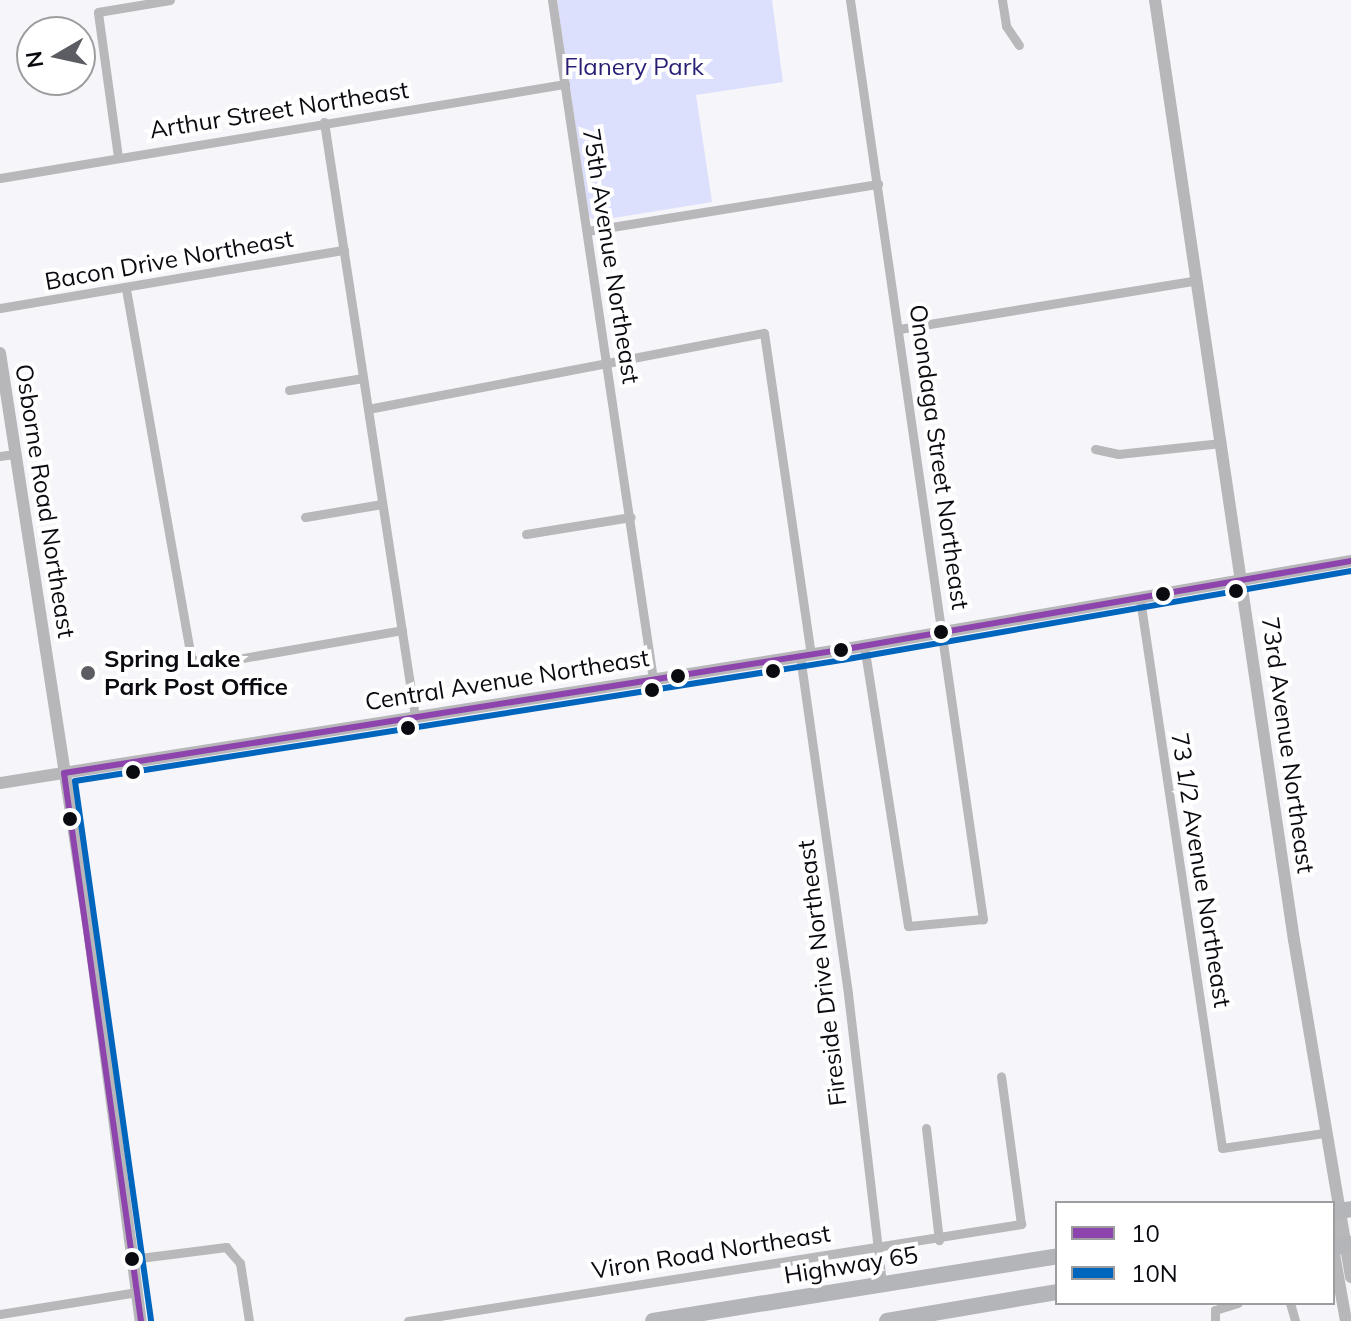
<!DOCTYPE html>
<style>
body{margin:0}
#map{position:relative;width:1351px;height:1321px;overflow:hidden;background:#f5f5fa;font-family:Mulish,sans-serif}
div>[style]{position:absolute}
.green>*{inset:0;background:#dde0fc}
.street>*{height:9px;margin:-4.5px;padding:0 4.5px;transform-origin:4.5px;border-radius:4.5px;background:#b8b8ba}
.secondary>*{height:12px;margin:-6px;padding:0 6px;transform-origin:6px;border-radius:6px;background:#b7b7ba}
.highway>*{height:16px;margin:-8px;padding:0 8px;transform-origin:8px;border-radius:8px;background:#b4b5b9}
.bus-1>*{height:6px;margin:-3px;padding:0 3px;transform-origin:3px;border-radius:3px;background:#8e44ad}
.bus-2>*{height:6px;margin:-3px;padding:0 3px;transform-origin:3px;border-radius:3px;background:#0065bd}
.dots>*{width:22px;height:22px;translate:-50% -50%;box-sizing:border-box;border:4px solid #fff;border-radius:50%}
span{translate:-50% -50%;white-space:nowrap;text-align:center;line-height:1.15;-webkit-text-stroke:8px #fff;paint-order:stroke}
.park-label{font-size:24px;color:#281f74}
.street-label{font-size:24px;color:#0a0b10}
.poi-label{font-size:24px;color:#0a0b10;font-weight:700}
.left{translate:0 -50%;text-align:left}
.legend{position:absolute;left:1055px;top:1201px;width:280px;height:104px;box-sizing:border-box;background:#fff;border:2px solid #9d9d9f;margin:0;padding:10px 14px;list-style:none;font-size:24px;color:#0a0b10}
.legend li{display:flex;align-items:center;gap:16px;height:40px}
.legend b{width:40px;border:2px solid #9d9d9f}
.north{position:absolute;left:16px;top:16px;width:80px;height:80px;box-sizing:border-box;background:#fff;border:2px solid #9d9d9f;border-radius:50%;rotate:261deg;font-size:22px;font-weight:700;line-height:32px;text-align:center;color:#0a0b10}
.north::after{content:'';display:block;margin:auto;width:28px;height:36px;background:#5c5d62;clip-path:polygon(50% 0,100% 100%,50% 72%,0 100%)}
</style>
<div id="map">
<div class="green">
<i style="clip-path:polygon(557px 0,772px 0,783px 82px,696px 95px,712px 202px,595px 221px,589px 216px)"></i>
</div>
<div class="street">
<i style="left:552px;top:0;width:686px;rotate:81.54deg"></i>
<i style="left:850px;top:0;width:929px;rotate:81.77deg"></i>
<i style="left:983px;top:919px;width:75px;rotate:174.7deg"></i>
<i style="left:908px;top:926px;width:283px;rotate:-98.9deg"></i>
<i style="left:1002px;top:0;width:26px;rotate:81deg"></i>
<i style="left:1006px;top:26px;width:23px;rotate:56deg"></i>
<i style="left:324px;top:122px;width:602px;rotate:81.3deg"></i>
<i style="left:118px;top:157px;width:146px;rotate:-97.9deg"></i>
<i style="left:98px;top:12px;width:73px;rotate:-9.5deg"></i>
<i style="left:0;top:178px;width:573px;rotate:-9.45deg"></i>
<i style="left:587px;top:231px;width:295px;rotate:-9.2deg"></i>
<i style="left:126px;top:289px;width:376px;rotate:80deg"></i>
<i style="left:191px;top:659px;width:18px;rotate:16deg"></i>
<i style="left:208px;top:664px;width:197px;rotate:-9.9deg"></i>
<i style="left:0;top:308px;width:349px;rotate:-9.6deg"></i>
<i style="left:899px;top:329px;width:302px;rotate:-9.3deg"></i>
<i style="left:289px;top:390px;width:75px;rotate:-9.2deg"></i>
<i style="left:368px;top:409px;width:403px;rotate:-10.9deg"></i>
<i style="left:764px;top:333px;width:325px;rotate:81.7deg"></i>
<i style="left:1095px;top:449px;width:24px;rotate:12deg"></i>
<i style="left:1118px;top:454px;width:104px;rotate:-6.1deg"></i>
<i style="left:0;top:456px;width:15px;rotate:-8deg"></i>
<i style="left:305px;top:517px;width:78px;rotate:-9.6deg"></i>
<i style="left:526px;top:534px;width:106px;rotate:-9.2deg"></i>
<i style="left:1140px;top:599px;width:555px;rotate:81.5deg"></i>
<i style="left:1222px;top:1148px;width:103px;rotate:-8.4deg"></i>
<i style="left:800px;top:656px;width:341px;rotate:81.9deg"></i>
<i style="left:848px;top:994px;width:293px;rotate:83.3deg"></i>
<i style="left:926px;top:1128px;width:113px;rotate:83.4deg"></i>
<i style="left:132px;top:1259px;width:95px;rotate:-7.3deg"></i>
<i style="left:226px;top:1247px;width:21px;rotate:49deg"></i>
<i style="left:240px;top:1263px;width:59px;rotate:81.2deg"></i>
<i style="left:1290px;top:1303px;width:19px;rotate:74deg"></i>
<i style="left:0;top:1314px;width:139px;rotate:-9.1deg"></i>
<i style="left:408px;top:1321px;width:621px;rotate:-8.99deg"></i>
<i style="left:1021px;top:1224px;width:149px;rotate:-97.7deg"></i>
<i style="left:1215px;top:1321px;width:11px;rotate:-90deg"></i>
<i style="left:1215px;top:1310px;width:24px;rotate:-17deg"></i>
</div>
<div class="secondary">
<i style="left:1155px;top:0;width:950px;rotate:81.59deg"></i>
<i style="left:1294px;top:940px;width:342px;rotate:80.4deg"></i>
<i style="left:0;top:353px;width:590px;rotate:81.22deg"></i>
<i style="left:90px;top:936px;width:388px;rotate:82.5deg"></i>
<i style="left:0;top:783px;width:850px;rotate:-9deg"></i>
<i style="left:840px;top:650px;width:519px;rotate:-9.88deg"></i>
<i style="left:1335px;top:1223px;width:25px;rotate:95deg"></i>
<i style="left:1333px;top:1248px;width:74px;rotate:79.9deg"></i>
</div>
<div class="highway">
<i style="left:1333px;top:1212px;width:18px;rotate:-9deg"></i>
<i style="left:1333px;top:1248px;width:18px;rotate:-13deg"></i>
<i style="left:653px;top:1321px;width:409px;rotate:-9.1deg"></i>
<i style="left:887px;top:1321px;width:172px;rotate:-9.7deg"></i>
</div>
<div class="bus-1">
<i style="left:141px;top:1321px;width:553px;rotate:-98deg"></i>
<i style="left:64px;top:773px;width:786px;rotate:-9.01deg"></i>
<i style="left:840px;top:650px;width:519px;rotate:-9.88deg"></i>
</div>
<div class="bus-2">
<i style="left:151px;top:1320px;width:544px;rotate:-98.03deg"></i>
<i style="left:75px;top:781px;width:776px;rotate:-8.96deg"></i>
<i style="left:842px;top:660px;width:517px;rotate:-9.92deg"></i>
</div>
<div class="dots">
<i style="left:1236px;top:591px;background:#0a0b10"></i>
<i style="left:1163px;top:594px;background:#0a0b10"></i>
<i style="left:941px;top:632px;background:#0a0b10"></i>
<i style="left:841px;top:650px;background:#0a0b10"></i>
<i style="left:773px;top:671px;background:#0a0b10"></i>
<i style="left:88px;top:673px;background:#5c5d62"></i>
<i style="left:678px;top:676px;background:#0a0b10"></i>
<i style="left:652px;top:690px;background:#0a0b10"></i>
<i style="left:408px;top:728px;background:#0a0b10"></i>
<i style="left:133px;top:772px;background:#0a0b10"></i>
<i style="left:70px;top:819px;background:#0a0b10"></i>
<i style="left:132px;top:1259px;background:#0a0b10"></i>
</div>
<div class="park-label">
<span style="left:634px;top:67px">Flanery Park</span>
</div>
<div class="street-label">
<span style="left:279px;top:110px;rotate:-9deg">Arthur Street Northeast</span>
<span style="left:611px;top:256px;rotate:81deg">75th Avenue Northeast</span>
<span style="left:169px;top:260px;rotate:-10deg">Bacon Drive Northeast</span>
<span style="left:939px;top:457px;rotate:82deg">Onondaga Street Northeast</span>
<span style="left:45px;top:501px;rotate:81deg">Osborne Road Northeast</span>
<span style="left:507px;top:680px;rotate:-9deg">Central Avenue Northeast</span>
<span style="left:1288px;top:745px;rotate:82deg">73rd Avenue Northeast</span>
<span style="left:1201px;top:870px;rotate:81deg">73 1/2 Avenue Northeast</span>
<span style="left:822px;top:973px;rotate:-97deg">Fireside Drive Northeast</span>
<span style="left:711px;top:1252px;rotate:-9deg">Viron Road Northeast</span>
<span style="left:851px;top:1265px;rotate:-9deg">Highway 65</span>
</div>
<div class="poi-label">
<span class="left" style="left:104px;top:673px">Spring Lake<br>Park Post Office</span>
</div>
<ul class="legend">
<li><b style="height:10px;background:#8e44ad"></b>10</li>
<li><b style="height:10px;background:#0065bd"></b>10N</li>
</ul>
<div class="north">N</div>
</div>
